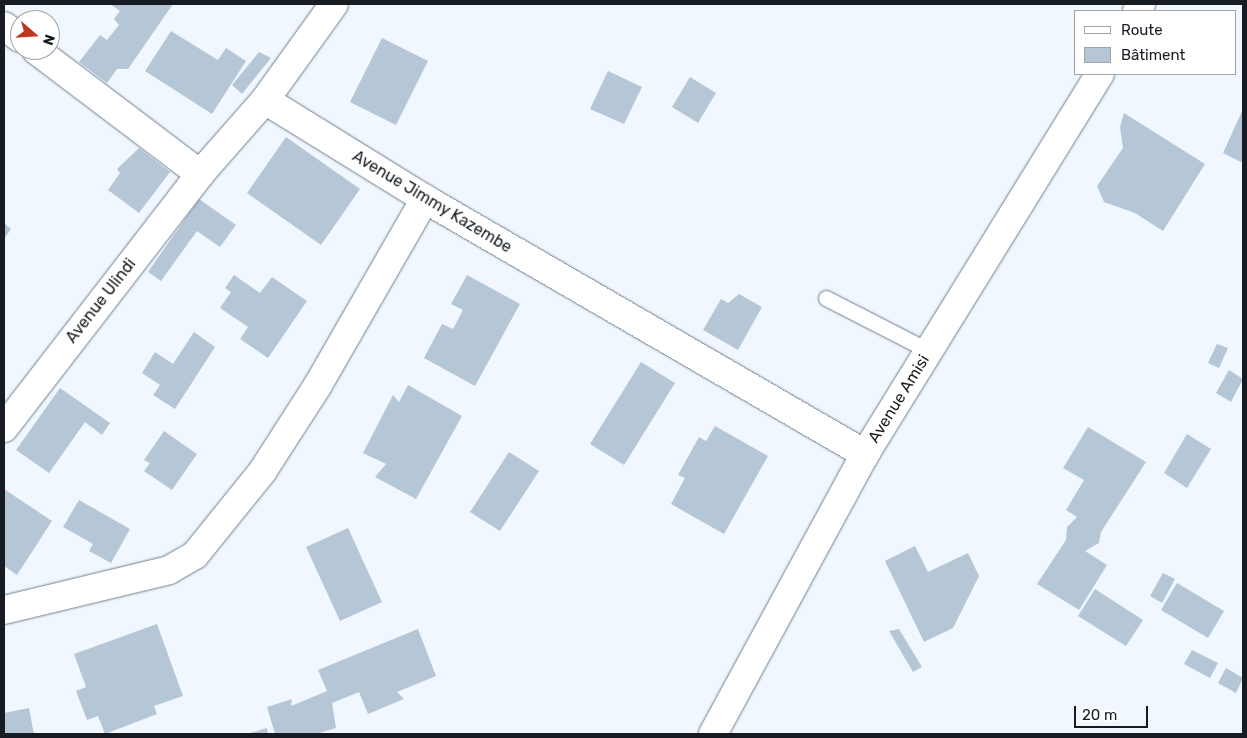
<!DOCTYPE html>
<meta charset="utf-8">
<style>
body{margin:0}
#map{position:relative;width:1247px;height:738px;overflow:hidden;background:#f0f7fe;font-family:Rubik,sans-serif}
div>[style]{position:absolute}
.building>*{inset:0;background:#b5c6d7}
.roads{filter:drop-shadow(0 0 1px #707f8f) drop-shadow(0 0 1px #707f8f)}
.lane>*{height:15px;margin:-7.5px;padding:0 7.5px;transform-origin:7.5px;border-radius:7.5px;background:#fff}
.street>*{height:28px;margin:-14px;padding:0 14px;transform-origin:14px;border-radius:14px;background:#fff}
span{translate:-50% -50%;white-space:nowrap;text-align:center;line-height:1.15;-webkit-text-stroke:4px #fff;paint-order:stroke}
.street-label{font-size:16px;color:#161c22}
.frame{position:absolute;inset:0;border:5px solid #161c22;pointer-events:none}
.legend{position:absolute;left:1074px;top:10px;width:162px;height:65px;box-sizing:border-box;background:#fff;border:1px solid #a2a4a7;margin:0;padding:6px 9px;list-style:none;font-size:15px;color:#161c22}
.legend li{display:flex;align-items:center;gap:10px;height:25px}
.legend b{width:25px;border:1px solid #a2a4a7}
.north{position:absolute;left:10px;top:10px;width:50px;height:50px;box-sizing:border-box;background:#fff;border:1px solid #a2a4a7;border-radius:50%;rotate:109deg;font-size:14px;font-weight:700;line-height:20px;text-align:center;color:#161c22}
.north::after{content:'';display:block;margin:auto;width:18px;height:22px;background:#c13523;clip-path:polygon(50% 0,100% 100%,50% 72%,0 100%)}
.scale{position:absolute;left:1074px;top:706px;width:74px;height:22px;box-sizing:border-box;border:2px solid #161c22;border-top:0;padding-left:6px;font-size:15px;line-height:18px;white-space:nowrap;color:#161c22;-webkit-text-stroke:4px #fff;paint-order:stroke}
</style>
<div id="map">
<div class="building">
<i style="clip-path:polygon(110px 4px,173px 4px,128px 69px,117px 69px,107px 83px,79px 62px,100px 35px,107px 40px,119px 25px,114px 19px,120px 11px)"></i>
<i style="clip-path:polygon(171px 31px,218px 60px,226px 48px,246px 61px,212px 114px,145px 71px)"></i>
<i style="clip-path:polygon(382px 38px,428px 61px,396px 125px,350px 102px)"></i>
<i style="clip-path:polygon(259px 52px,271px 58px,242px 94px,232px 85px)"></i>
<i style="clip-path:polygon(608px 71px,642px 87px,624px 124px,590px 109px)"></i>
<i style="clip-path:polygon(690px 77px,716px 93px,698px 123px,672px 107px)"></i>
<i style="clip-path:polygon(1243px 109px,1243px 163px,1223px 153px)"></i>
<i style="clip-path:polygon(1124px 113px,1205px 164px,1163px 231px,1135px 213px,1104px 202px,1097px 186px,1123px 148px,1120px 127px)"></i>
<i style="clip-path:polygon(286px 137px,360px 189px,321px 245px,247px 193px)"></i>
<i style="clip-path:polygon(139px 148px,170px 172px,139px 213px,108px 190px,120px 173px,117px 169px)"></i>
<i style="clip-path:polygon(199px 199px,236px 225px,220px 247px,197px 231px,161px 281px,148px 272px)"></i>
<i style="clip-path:polygon(4px 223px,11px 229px,4px 239px)"></i>
<i style="clip-path:polygon(234px 275px,260px 293px,272px 277px,307px 301px,268px 358px,240px 339px,248px 327px,220px 308px,231px 292px,225px 288px)"></i>
<i style="clip-path:polygon(467px 275px,520px 304px,475px 386px,424px 358px,442px 324px,453px 329px,463px 310px,451px 304px)"></i>
<i style="clip-path:polygon(739px 294px,762px 307px,738px 350px,703px 330px,721px 299px,728px 303px)"></i>
<i style="clip-path:polygon(194px 332px,215px 347px,175px 409px,153px 395px,160px 385px,142px 373px,155px 352px,173px 364px)"></i>
<i style="clip-path:polygon(1217px 344px,1228px 348px,1219px 368px,1208px 363px)"></i>
<i style="clip-path:polygon(641px 362px,675px 383px,624px 465px,590px 444px)"></i>
<i style="clip-path:polygon(1229px 370px,1243px 379px,1231px 402px,1216px 393px)"></i>
<i style="clip-path:polygon(408px 385px,462px 416px,416px 499px,375px 477px,386px 464px,363px 453px,393px 395px,399px 402px)"></i>
<i style="clip-path:polygon(60px 388px,110px 423px,102px 435px,85px 422px,49px 473px,16px 450px)"></i>
<i style="clip-path:polygon(715px 426px,768px 456px,724px 534px,671px 504px,685px 478px,678px 475px,699px 437px,706px 441px)"></i>
<i style="clip-path:polygon(1088px 427px,1146px 462px,1101px 532px,1099px 543px,1085px 551px,1107px 565px,1079px 610px,1037px 584px,1066px 540px,1067px 527px,1077px 517px,1066px 510px,1084px 480px,1063px 468px)"></i>
<i style="clip-path:polygon(164px 431px,197px 454px,172px 490px,144px 471px,150px 463px,144px 460px)"></i>
<i style="clip-path:polygon(1187px 434px,1211px 449px,1187px 488px,1164px 473px)"></i>
<i style="clip-path:polygon(509px 452px,539px 471px,500px 531px,470px 512px)"></i>
<i style="clip-path:polygon(4px 489px,52px 521px,17px 575px,4px 566px)"></i>
<i style="clip-path:polygon(79px 500px,130px 529px,111px 563px,89px 551px,93px 544px,63px 527px)"></i>
<i style="clip-path:polygon(348px 528px,382px 602px,340px 621px,306px 547px)"></i>
<i style="clip-path:polygon(915px 546px,928px 572px,968px 553px,979px 576px,953px 628px,924px 642px,885px 561px)"></i>
<i style="clip-path:polygon(1163px 573px,1175px 579px,1162px 603px,1150px 596px)"></i>
<i style="clip-path:polygon(1177px 583px,1224px 611px,1208px 638px,1161px 610px)"></i>
<i style="clip-path:polygon(1095px 589px,1143px 620px,1126px 646px,1078px 616px)"></i>
<i style="clip-path:polygon(157px 624px,183px 696px,154px 706px,157px 714px,105px 734px,98px 716px,87px 720px,76px 691px,86px 687px,74px 654px)"></i>
<i style="clip-path:polygon(418px 629px,436px 676px,397px 692px,404px 699px,368px 714px,359px 692px,332px 703px,336px 728px,316px 734px,275px 734px,267px 707px,292px 699px,291px 706px,327px 691px,318px 670px)"></i>
<i style="clip-path:polygon(899px 629px,922px 667px,913px 672px,889px 631px)"></i>
<i style="clip-path:polygon(1192px 650px,1218px 663px,1210px 678px,1184px 664px)"></i>
<i style="clip-path:polygon(1226px 668px,1243px 678px,1236px 693px,1218px 683px)"></i>
<i style="clip-path:polygon(29px 708px,34px 734px,4px 734px,4px 713px)"></i>
<i style="clip-path:polygon(267px 728px,268px 734px,247px 734px)"></i>
</div>
<div class="roads">
<div class="lane">
<i style="left:826px;top:298px;width:116px;rotate:27.2deg"></i>
</div>
<div class="street">
<i style="left:1137px;top:11px;width:8px;rotate:-60deg"></i>
<i style="left:4px;top:26px;width:20px;rotate:37deg"></i>
<i style="left:36px;top:50px;width:206px;rotate:37.1deg"></i>
<i style="left:265px;top:100px;width:188px;rotate:31.7deg"></i>
<i style="left:425px;top:199px;width:509px;rotate:30.09deg"></i>
<i style="left:4px;top:428px;width:321px;rotate:-52.3deg"></i>
<i style="left:200px;top:174px;width:98px;rotate:-48.7deg"></i>
<i style="left:265px;top:100px;width:118px;rotate:-54.3deg"></i>
<i style="left:4px;top:610px;width:170px;rotate:-13.6deg"></i>
<i style="left:169px;top:570px;width:30px;rotate:-30deg"></i>
<i style="left:195px;top:555px;width:107px;rotate:-51.1deg"></i>
<i style="left:262px;top:472px;width:103px;rotate:-57.2deg"></i>
<i style="left:318px;top:385px;width:215px;rotate:-60.1deg"></i>
<i style="left:713px;top:734px;width:319px;rotate:-61.5deg"></i>
<i style="left:865px;top:454px;width:447px;rotate:-58.3deg"></i>
</div>
</div>
<div class="street-label">
<span style="left:432px;top:202px;rotate:31deg">Avenue Jimmy Kazembe</span>
<span style="left:101px;top:301px;rotate:-52deg">Avenue Ulindi</span>
<span style="left:899px;top:399px;rotate:-58deg">Avenue Amisi</span>
</div>
<div class="frame"></div>
<ul class="legend">
<li><b style="height:6px;background:#fff"></b>Route</li>
<li><b style="height:14px;background:#b5c6d7"></b>Bâtiment</li>
</ul>
<div class="north">N</div>
<div class="scale">20 m</div>
</div>
